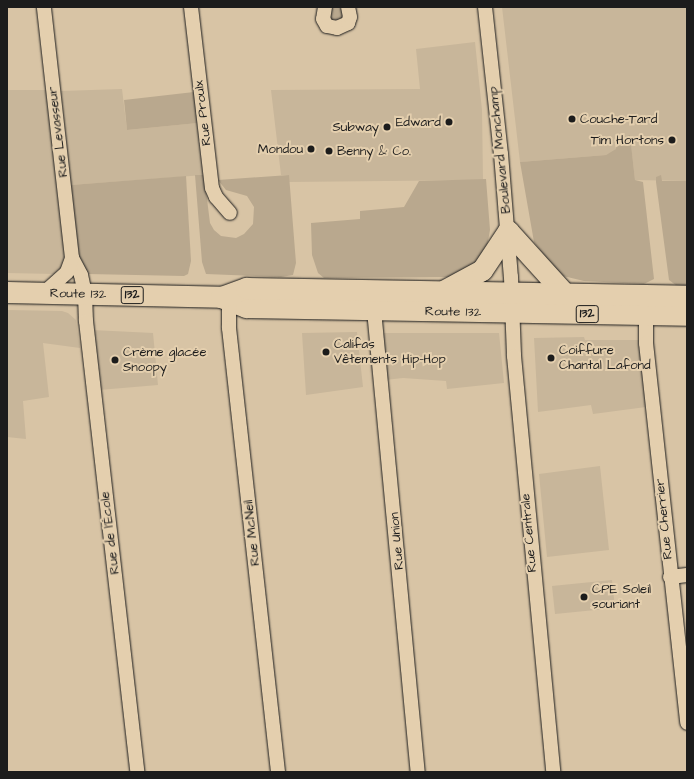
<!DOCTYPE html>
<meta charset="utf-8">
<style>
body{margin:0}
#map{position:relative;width:694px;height:779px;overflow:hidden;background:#d8c4a5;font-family:"Architects Daughter",sans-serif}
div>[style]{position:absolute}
.built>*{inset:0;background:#c8b69a}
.green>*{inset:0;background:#b9a88e}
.round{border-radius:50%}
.roads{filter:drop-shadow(0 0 1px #1c1c1c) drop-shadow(0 0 1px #1c1c1c)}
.minor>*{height:14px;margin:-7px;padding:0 7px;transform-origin:7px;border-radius:7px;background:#e4cfae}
.highway>*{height:21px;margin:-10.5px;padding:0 10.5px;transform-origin:10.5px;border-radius:10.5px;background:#e4cfae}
.dots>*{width:11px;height:11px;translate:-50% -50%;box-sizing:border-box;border:2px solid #e4cfae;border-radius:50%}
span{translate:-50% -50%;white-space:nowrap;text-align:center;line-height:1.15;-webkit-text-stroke:4px #e4cfae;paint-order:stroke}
.shield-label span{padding:1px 3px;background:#e4cfae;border:1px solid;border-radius:3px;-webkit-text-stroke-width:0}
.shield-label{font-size:12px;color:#1c1c1c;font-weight:700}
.street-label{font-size:13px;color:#1c1c1c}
.poi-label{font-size:13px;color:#1c1c1c}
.left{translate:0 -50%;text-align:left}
.right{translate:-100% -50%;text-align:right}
.frame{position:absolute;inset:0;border:8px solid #1c1c1c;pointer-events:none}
</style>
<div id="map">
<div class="built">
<i style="clip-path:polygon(502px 7px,687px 7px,687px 181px,635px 180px,630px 136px,613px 152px,606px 155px,520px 162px)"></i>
<i style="clip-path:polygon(475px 42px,482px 110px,483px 180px,289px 182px,289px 175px,281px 175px,271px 90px,420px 89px,416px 49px)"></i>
<i style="clip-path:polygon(122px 89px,127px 130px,198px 123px,204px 175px,71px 185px,61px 91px)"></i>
<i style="clip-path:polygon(7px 90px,47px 90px,66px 264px,55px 274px,7px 273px)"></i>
<i style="clip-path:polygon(7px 310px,62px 311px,68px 313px,76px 320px,80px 348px,43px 343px,49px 397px,23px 401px,26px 439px,7px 437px)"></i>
<i style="clip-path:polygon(92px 330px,153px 333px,158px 385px,99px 390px)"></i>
<i style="clip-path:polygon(357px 332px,363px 387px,306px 395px,302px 333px)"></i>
<i style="clip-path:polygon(381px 333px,499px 333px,504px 383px,447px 389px,446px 381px,403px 378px,385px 380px)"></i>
<i style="clip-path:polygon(584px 337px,585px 340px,639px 340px,646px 407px,593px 414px,591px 405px,538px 412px,534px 338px)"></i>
<i style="clip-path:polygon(600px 466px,609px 550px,547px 557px,539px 474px)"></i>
<i style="clip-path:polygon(612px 580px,615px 608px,555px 614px,552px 586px)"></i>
</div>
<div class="green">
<i class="round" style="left:329px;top:7px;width:14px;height:14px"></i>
<i style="clip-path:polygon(194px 92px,198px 123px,127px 130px,124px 100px)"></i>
<i style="clip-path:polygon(630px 135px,635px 180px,643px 182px,654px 279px,644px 284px,584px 281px,559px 275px,534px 242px,520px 162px,606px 155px,616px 149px,617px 140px)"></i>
<i style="clip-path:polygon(195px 175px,204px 175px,210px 223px,214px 230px,221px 236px,236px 238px,244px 234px,253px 224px,254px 207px,247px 196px,226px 190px,218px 180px,289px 175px,296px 263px,293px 275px,281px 277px,206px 274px,202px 262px)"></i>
<i style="clip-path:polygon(661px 175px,662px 181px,687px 181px,687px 286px,677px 286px,669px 280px,656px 182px,656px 177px)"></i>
<i style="clip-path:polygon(186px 176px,191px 261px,188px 274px,184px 276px,88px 274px,80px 265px,71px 185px)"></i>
<i style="clip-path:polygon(486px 179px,490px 230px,486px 252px,481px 262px,450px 277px,324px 278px,318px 273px,312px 255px,311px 223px,360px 219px,360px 211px,404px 207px,419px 181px)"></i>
</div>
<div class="roads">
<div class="minor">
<i style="left:191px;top:7px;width:182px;rotate:83.4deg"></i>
<i style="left:212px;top:188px;width:10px;rotate:66deg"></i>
<i style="left:216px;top:197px;width:21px;rotate:49deg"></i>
<i style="left:325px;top:7px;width:12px;rotate:99deg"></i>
<i style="left:323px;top:19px;width:8px;rotate:60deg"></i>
<i style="left:327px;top:26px;width:10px;rotate:11deg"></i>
<i style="left:337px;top:28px;width:12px;rotate:-24deg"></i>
<i style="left:348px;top:23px;width:6px;rotate:-72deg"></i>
<i style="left:350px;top:17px;width:10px;rotate:-101deg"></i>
<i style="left:485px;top:7px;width:148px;rotate:83.8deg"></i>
<i style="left:501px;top:154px;width:123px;rotate:85.4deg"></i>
<i style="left:511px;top:277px;width:79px;rotate:87.8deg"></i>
<i style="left:514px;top:356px;width:418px;rotate:84.6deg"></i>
<i style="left:72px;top:258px;width:19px;rotate:62deg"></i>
<i style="left:81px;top:275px;width:19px;rotate:78deg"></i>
<i style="left:85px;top:294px;width:27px;rotate:88deg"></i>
<i style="left:86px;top:321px;width:454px;rotate:83.5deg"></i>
<i style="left:44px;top:293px;width:31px;rotate:-42deg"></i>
<i style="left:67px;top:272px;width:15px;rotate:-70deg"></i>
<i style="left:72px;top:258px;width:253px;rotate:-96.4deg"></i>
<i style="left:229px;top:294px;width:34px;rotate:90deg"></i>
<i style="left:229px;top:328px;width:447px;rotate:83.7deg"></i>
<i style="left:374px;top:310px;width:464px;rotate:84.6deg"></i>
<i style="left:646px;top:315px;width:28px;rotate:90deg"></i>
<i style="left:646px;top:343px;width:382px;rotate:83.8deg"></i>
<i style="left:670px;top:577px;width:17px;rotate:-7deg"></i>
</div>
<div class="highway">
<i style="left:445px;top:290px;width:42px;rotate:-28.4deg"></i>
<i style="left:482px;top:270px;width:47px;rotate:-56.3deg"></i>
<i style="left:508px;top:231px;width:84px;rotate:47.9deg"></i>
<i style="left:7px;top:292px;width:214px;rotate:1.3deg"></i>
<i style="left:221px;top:297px;width:27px;rotate:22deg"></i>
<i style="left:246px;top:307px;width:441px;rotate:1deg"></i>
<i style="left:221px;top:297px;width:27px;rotate:-20deg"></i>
<i style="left:246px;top:288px;width:441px;rotate:1deg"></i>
</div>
</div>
<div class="dots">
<i style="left:572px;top:119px;background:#1c1c1c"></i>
<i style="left:449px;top:122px;background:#1c1c1c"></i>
<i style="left:387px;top:127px;background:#1c1c1c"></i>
<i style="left:672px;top:140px;background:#1c1c1c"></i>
<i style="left:311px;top:149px;background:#1c1c1c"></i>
<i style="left:329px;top:151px;background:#1c1c1c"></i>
<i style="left:326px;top:352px;background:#1c1c1c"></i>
<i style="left:551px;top:358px;background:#1c1c1c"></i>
<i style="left:115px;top:360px;background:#1c1c1c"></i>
<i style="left:584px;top:597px;background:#1c1c1c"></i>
</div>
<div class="shield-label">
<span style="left:132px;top:295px">132</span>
<span style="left:587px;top:314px">132</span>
</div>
<div class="street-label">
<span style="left:203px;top:113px;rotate:-97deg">Rue Proulx</span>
<span style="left:58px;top:132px;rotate:-97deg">Rue Levasseur</span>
<span style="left:500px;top:150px;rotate:-96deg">Boulevard Monchamp</span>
<span style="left:78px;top:294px;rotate:1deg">Route 132</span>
<span style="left:453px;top:312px;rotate:1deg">Route 132</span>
<span style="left:664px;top:519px;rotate:-96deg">Rue Cherrier</span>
<span style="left:110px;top:533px;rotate:-97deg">Rue de l'École</span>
<span style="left:252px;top:533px;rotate:-96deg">Rue McNeil</span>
<span style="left:529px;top:533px;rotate:-95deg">Rue Centrale</span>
<span style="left:397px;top:541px;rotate:-95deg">Rue Union</span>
</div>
<div class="poi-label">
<span class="left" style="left:580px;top:119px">Couche-Tard</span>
<span class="right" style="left:441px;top:122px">Edward</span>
<span class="right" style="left:379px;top:127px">Subway</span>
<span class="right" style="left:664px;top:140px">Tim Hortons</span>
<span class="right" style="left:303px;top:149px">Mondou</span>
<span class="left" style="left:337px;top:151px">Benny &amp; Co.</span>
<span class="left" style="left:334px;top:352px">Califas<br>Vêtements Hip-Hop</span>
<span class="left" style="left:559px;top:358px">Coiffure<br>Chantal Lafond</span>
<span class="left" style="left:123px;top:360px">Crème glacée<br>Snoopy</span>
<span class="left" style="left:592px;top:597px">CPE Soleil<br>souriant</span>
</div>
<div class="frame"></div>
</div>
